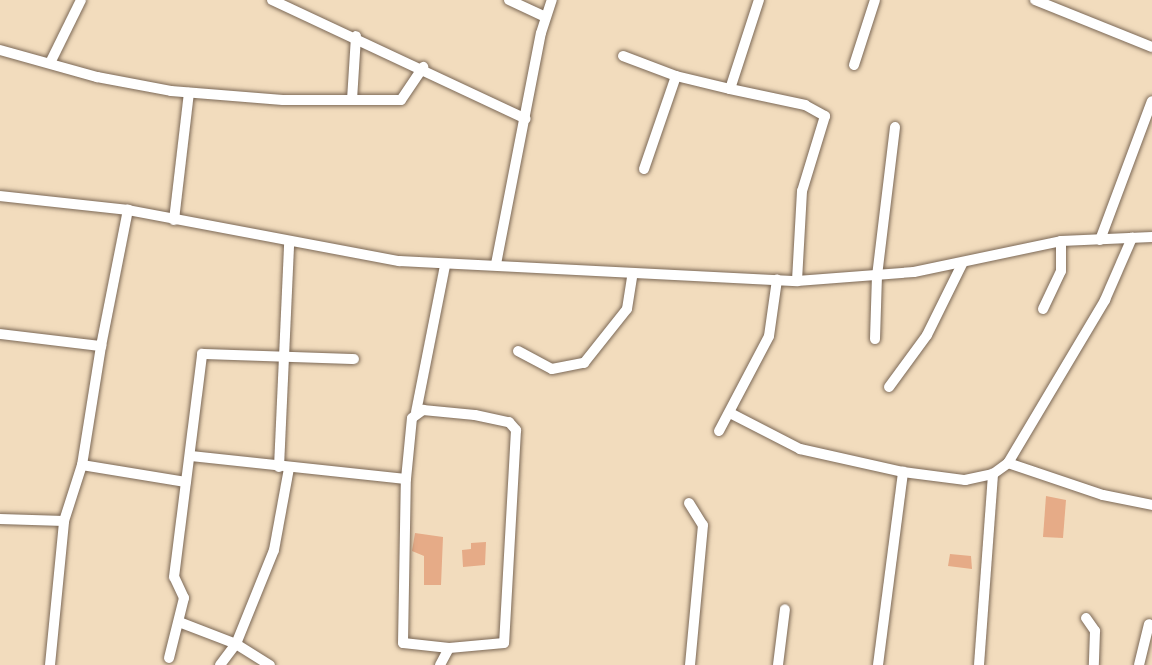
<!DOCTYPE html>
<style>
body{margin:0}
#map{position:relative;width:1152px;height:665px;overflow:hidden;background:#f2dcbd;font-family:Pangolin,sans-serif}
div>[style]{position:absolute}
.building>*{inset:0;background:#e6ab87}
.roads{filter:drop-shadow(0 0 2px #7b6856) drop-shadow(0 0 2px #7b6856)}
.minor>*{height:10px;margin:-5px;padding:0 5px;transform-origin:5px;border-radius:5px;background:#fff}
span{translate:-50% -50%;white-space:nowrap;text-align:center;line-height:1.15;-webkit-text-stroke:5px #f7f3e8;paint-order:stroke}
</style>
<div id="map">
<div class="building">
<i style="clip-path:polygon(1046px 496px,1066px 500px,1063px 538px,1043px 537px)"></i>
<i style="clip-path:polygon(415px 533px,443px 537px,441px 585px,424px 585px,424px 556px,412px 551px)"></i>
<i style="clip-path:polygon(486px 542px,485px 565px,463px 567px,462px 550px,471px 549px,471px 543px)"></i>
<i style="clip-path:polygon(950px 554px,971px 556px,972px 569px,948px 566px)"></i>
</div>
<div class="roads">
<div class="minor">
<i style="left:272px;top:0;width:280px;rotate:25.1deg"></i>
<i style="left:509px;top:0;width:40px;rotate:25deg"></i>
<i style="left:1035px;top:0;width:126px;rotate:21.9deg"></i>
<i style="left:0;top:50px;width:101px;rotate:15.6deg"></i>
<i style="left:97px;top:77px;width:75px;rotate:10.7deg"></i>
<i style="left:171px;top:91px;width:112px;rotate:4.6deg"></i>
<i style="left:283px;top:100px;width:118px"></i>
<i style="left:401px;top:100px;width:40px;rotate:-56deg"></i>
<i style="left:623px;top:56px;width:57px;rotate:20.7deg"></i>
<i style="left:676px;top:76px;width:56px;rotate:13.5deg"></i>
<i style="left:730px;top:89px;width:94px;rotate:-72deg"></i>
<i style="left:51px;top:61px;width:68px;rotate:-63.8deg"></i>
<i style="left:854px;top:65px;width:68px;rotate:-72.1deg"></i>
<i style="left:730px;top:89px;width:77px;rotate:12deg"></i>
<i style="left:805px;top:105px;width:23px;rotate:29deg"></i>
<i style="left:825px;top:116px;width:78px;rotate:107deg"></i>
<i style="left:802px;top:191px;width:90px;rotate:93.2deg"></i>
<i style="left:352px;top:100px;width:64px;rotate:-86.4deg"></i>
<i style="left:644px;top:169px;width:98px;rotate:-71deg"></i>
<i style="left:0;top:196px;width:129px;rotate:6.2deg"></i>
<i style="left:128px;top:210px;width:276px;rotate:10.7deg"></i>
<i style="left:399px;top:261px;width:399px;rotate:2.9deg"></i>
<i style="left:797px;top:281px;width:117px;rotate:-4.4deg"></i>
<i style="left:914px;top:272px;width:150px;rotate:-11.9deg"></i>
<i style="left:1061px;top:241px;width:91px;rotate:-2.5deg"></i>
<i style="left:174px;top:220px;width:128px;rotate:-83.3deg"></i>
<i style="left:1100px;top:240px;width:148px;rotate:-69.5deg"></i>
<i style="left:496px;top:264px;width:235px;rotate:-79deg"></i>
<i style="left:541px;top:33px;width:35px;rotate:-72deg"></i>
<i style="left:1043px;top:309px;width:42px;rotate:-64.7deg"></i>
<i style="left:1061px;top:271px;width:30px;rotate:-90deg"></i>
<i style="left:0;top:334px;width:102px;rotate:6.8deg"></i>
<i style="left:101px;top:346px;width:139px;rotate:-78.8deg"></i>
<i style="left:875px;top:339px;width:63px;rotate:-88.2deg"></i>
<i style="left:877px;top:276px;width:150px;rotate:-83.1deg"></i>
<i style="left:518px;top:351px;width:38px;rotate:28deg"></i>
<i style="left:552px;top:369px;width:33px;rotate:-11deg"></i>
<i style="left:584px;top:363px;width:69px;rotate:-51.5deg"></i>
<i style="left:627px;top:309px;width:36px;rotate:-81deg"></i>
<i style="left:889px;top:387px;width:64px;rotate:-53.8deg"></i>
<i style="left:927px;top:335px;width:81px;rotate:-63.7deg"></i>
<i style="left:416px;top:412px;width:150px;rotate:-78.8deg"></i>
<i style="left:730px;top:413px;width:79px;rotate:27.2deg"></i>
<i style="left:800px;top:449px;width:106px;rotate:12.6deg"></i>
<i style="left:903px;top:472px;width:63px;rotate:7.4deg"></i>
<i style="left:965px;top:480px;width:29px;rotate:-12deg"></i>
<i style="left:993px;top:474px;width:19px;rotate:-36deg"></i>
<i style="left:1008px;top:463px;width:190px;rotate:-59.2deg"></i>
<i style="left:1105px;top:300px;width:68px;rotate:-66.5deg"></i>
<i style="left:719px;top:431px;width:107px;rotate:-62.2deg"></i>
<i style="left:769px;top:336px;width:57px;rotate:-81.9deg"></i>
<i style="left:191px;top:456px;width:216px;rotate:6.1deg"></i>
<i style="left:1008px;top:463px;width:100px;rotate:18.6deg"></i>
<i style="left:1103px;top:495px;width:50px;rotate:11.5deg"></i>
<i style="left:82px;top:465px;width:105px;rotate:9.3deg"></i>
<i style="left:279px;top:467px;width:224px;rotate:-87.4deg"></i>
<i style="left:689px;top:503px;width:26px;rotate:58deg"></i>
<i style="left:703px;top:525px;width:141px;rotate:95.3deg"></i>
<i style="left:0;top:519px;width:64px;rotate:1.8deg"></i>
<i style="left:1086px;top:618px;width:16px;rotate:55deg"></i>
<i style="left:1095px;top:631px;width:34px;rotate:92deg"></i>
<i style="left:179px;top:622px;width:61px;rotate:21.1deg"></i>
<i style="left:236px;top:644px;width:40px;rotate:32deg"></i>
<i style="left:169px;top:658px;width:62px;rotate:-76deg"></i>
<i style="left:184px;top:598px;width:23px;rotate:-115deg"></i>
<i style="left:174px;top:577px;width:225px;rotate:-82.8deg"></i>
<i style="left:202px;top:354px;width:152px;rotate:1.9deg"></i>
<i style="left:50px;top:665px;width:145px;rotate:-84.4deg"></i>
<i style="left:64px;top:521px;width:59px;rotate:-72.2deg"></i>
<i style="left:82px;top:465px;width:121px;rotate:-80.9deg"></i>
<i style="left:220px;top:665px;width:26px;rotate:-53deg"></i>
<i style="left:236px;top:644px;width:101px;rotate:-68deg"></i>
<i style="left:274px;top:550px;width:83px;rotate:-79.6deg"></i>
<i style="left:440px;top:665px;width:19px;rotate:-62deg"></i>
<i style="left:449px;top:648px;width:46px;rotate:-173.8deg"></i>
<i style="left:403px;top:643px;width:164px;rotate:-89deg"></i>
<i style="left:406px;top:479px;width:61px;rotate:-84.4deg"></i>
<i style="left:412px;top:418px;width:14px;rotate:-36deg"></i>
<i style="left:423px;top:410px;width:52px;rotate:5.5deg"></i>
<i style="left:475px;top:415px;width:35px;rotate:12deg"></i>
<i style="left:509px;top:422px;width:11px;rotate:49deg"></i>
<i style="left:516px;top:430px;width:213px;rotate:93.2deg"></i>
<i style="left:504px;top:643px;width:55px;rotate:174.8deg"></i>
<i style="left:778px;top:665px;width:56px;rotate:-82.9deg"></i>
<i style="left:878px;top:665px;width:195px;rotate:-82.6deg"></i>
<i style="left:979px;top:665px;width:192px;rotate:-85.8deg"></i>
<i style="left:1139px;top:665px;width:42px;rotate:-76.3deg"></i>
</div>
</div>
</div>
